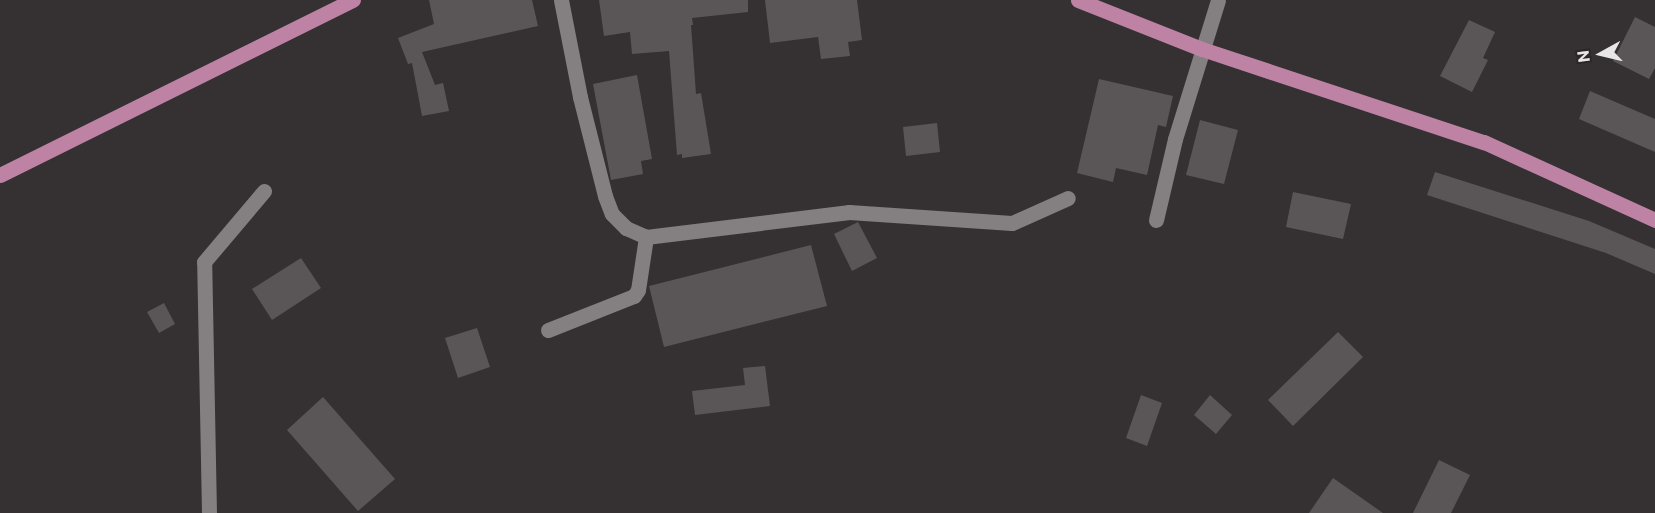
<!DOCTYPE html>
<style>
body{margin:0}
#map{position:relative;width:1655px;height:513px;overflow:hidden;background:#353032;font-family:Commissioner,sans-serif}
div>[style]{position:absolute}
.building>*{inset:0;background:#5a5658}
.minor>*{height:15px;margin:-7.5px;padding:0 7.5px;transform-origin:7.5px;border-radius:7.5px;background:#847f81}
.major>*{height:15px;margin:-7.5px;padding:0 7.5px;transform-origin:7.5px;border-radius:7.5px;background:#be83a4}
span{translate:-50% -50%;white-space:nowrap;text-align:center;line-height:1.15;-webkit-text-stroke:6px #2b2629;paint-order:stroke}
.north{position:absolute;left:1571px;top:24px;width:60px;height:60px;-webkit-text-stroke:4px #2b2629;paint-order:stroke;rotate:262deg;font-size:16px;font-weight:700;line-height:24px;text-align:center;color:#e9e6e8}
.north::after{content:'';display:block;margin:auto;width:21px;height:27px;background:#e9e6e8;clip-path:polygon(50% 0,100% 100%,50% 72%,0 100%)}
</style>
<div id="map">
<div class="building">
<i style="clip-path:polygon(429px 0,532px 0,538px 26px,422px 52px,435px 85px,443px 83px,449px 111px,422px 116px,412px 63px,408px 64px,398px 38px,434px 24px)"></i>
<i style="clip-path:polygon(599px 0,748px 0,748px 12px,692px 18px,693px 25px,691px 25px,696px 94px,701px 93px,711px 154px,682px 158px,682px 154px,677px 155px,669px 51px,632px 54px,630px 32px,604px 36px)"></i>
<i style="clip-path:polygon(765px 0,857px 0,862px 40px,848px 42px,850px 56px,821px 59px,818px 37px,770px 43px)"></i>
<i style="clip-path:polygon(1635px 17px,1655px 27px,1655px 68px,1649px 79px,1613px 61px)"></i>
<i style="clip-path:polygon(1469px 20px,1495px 32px,1483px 58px,1488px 60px,1472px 92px,1440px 76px)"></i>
<i style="clip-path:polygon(637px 75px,652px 159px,641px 161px,643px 174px,611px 180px,593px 84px)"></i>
<i style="clip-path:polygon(1099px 79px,1173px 96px,1166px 127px,1158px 125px,1147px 175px,1116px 168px,1113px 182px,1077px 173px)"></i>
<i style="clip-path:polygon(1590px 91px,1655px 119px,1655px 152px,1579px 119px)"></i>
<i style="clip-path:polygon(1200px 120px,1238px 130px,1224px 184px,1186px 175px)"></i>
<i style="clip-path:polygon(937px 123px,940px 152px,906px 156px,903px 127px)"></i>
<i style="clip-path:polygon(1435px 172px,1589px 221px,1655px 249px,1655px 274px,1606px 253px,1427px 195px)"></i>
<i style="clip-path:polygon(1293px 192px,1351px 204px,1343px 239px,1286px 227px)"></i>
<i style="clip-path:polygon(858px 222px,877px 258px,852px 271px,834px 234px)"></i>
<i style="clip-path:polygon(811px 245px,827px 306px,664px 347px,649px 286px)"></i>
<i style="clip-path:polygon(301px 258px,321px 288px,272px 320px,252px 289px)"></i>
<i style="clip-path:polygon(164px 303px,175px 324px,159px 333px,147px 312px)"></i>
<i style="clip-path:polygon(477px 328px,490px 367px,458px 378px,445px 338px)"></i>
<i style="clip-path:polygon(1338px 332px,1363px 357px,1293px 426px,1268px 400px)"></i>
<i style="clip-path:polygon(765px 366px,770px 406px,695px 415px,692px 391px,745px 385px,743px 368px)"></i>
<i style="clip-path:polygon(1141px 395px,1162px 403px,1147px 446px,1126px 438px)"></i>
<i style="clip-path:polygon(1210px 395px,1232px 415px,1216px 434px,1194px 415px)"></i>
<i style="clip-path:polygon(323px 397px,395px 479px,358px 511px,287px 430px)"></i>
<i style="clip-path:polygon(1439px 460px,1470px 475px,1451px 513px,1413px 513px)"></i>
<i style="clip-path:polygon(1333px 478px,1383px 513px,1309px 513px)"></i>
</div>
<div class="minor">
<i style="left:561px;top:0;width:99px;rotate:78.9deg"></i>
<i style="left:580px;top:97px;width:102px;rotate:75.8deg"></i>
<i style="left:605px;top:196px;width:19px;rotate:69deg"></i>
<i style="left:612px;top:214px;width:20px;rotate:45deg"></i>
<i style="left:626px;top:228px;width:22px;rotate:24deg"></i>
<i style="left:646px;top:237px;width:205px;rotate:-7deg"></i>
<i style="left:849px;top:212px;width:163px;rotate:3.9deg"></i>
<i style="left:1012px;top:223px;width:61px;rotate:-24.1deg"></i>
<i style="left:1156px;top:220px;width:83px;rotate:-76.8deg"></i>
<i style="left:1175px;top:139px;width:145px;rotate:-72.8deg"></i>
<i style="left:548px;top:330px;width:92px;rotate:-21.6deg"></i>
<i style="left:634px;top:296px;width:7px;rotate:-56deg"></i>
<i style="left:638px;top:290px;width:54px;rotate:-81.4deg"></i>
<i style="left:209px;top:513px;width:251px;rotate:-91.1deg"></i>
<i style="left:204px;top:262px;width:93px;rotate:-49.8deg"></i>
</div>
<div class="major">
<i style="left:1078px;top:0;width:133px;rotate:21.6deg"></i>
<i style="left:1202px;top:49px;width:297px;rotate:18.3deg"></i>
<i style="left:1484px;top:142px;width:188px;rotate:24.5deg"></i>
<i style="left:0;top:175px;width:394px;rotate:-26.4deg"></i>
</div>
<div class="north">N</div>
</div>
